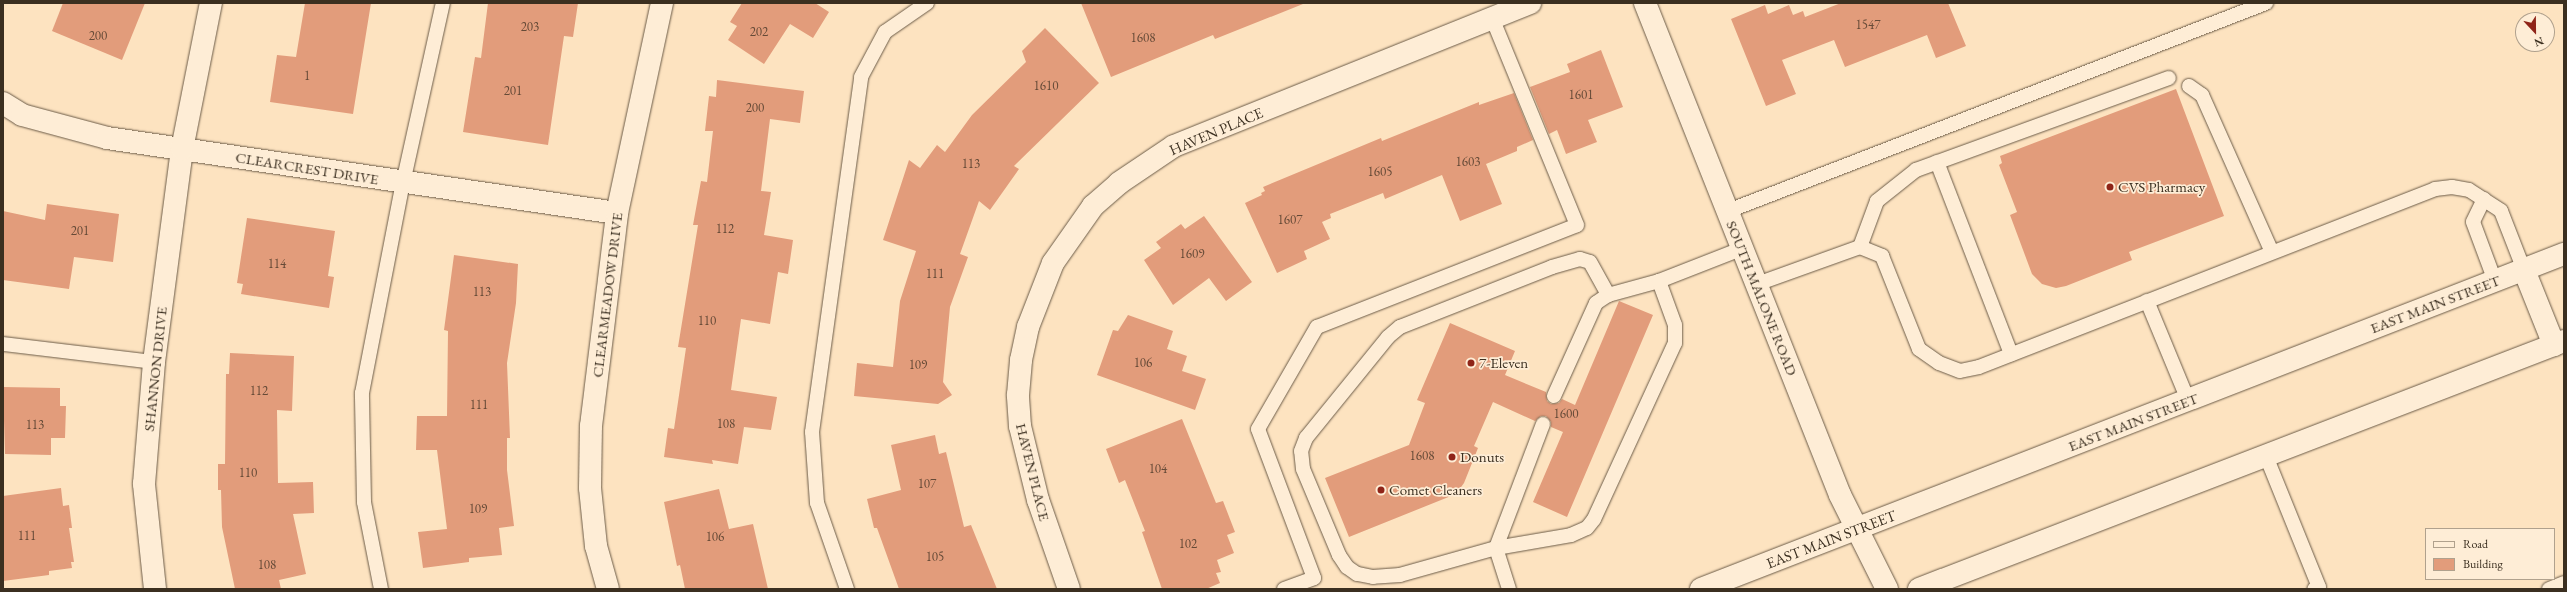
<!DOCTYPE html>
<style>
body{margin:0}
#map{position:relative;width:2567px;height:592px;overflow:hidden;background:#fde3c0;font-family:"EB Garamond",serif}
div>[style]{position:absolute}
.building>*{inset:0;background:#e29c7b}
.roads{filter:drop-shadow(0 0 1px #6c5c48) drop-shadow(0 0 1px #6c5c48)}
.lane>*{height:14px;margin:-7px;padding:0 7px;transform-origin:7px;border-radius:7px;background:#feedd6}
.street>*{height:22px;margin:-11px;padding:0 11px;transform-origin:11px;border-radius:11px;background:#feedd6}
.secondary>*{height:22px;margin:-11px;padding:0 11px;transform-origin:11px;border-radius:11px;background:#feedd6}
.dots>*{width:11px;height:11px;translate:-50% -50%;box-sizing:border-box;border:2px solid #feedd6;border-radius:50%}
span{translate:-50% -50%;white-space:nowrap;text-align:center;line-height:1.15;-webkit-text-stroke:3.5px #feedd6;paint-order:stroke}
.number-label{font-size:13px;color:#654a37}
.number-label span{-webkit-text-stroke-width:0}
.street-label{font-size:15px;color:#3b2f20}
.poi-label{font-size:15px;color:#3b2f20}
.left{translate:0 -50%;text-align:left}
.frame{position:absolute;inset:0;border:4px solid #3b2f20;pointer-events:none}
.legend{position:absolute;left:2425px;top:528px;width:130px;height:52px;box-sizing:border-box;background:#feedd6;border:1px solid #b0a18d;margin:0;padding:5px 7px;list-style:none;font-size:12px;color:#3b2f20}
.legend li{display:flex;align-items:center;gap:8px;height:20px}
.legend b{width:20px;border:1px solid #b0a18d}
.north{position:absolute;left:2515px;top:12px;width:40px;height:40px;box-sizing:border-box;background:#feedd6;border:1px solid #b0a18d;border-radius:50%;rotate:158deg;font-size:11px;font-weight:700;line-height:16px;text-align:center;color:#3b2f20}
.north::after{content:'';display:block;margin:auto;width:14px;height:18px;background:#8f2418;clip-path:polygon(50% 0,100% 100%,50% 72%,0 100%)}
</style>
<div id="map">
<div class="building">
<i style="clip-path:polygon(63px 3px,145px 3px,122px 60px,52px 31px)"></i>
<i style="clip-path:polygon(305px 3px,371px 3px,353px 114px,270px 102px,277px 55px,296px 57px)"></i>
<i style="clip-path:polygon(488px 3px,578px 3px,573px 37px,564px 36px,548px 145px,463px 132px,475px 57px,481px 58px)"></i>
<i style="clip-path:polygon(742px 3px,815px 3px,829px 12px,813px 38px,790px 24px,764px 64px,728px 40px,737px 26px,730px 22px)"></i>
<i style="clip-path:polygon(1081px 3px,1303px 3px,1303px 4px,1215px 39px,1213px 35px,1111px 77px)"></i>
<i style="clip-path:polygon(1841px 3px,1948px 3px,1966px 46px,1936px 58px,1927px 35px,1845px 67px,1834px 40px,1782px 60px,1796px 94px,1766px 106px,1731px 19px,1765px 5px,1768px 14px,1789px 5px,1793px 15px,1803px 11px,1805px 17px)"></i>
<i style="clip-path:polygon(1045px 28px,1099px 83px,1014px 166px,1019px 169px,990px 210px,979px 201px,960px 254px,968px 257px,950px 307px,943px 382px,952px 395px,938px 404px,854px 396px,857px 363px,893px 367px,900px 301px,916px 251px,883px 240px,909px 160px,920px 168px,937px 145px,945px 152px,972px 115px,1026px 62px,1022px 51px)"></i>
<i style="clip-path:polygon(1601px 50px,1623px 107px,1588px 120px,1597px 142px,1566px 154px,1557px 130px,1549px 134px,1530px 87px,1570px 72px,1567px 64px)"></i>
<i style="clip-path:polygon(717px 80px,804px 91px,800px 123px,770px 119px,761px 191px,771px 192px,764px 235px,793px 240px,788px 274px,778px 272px,770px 324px,741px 319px,731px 390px,777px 397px,771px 430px,744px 427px,738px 464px,712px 460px,713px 464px,664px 457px,668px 428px,674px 429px,686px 348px,678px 347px,698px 225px,693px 225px,701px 181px,707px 182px,713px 131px,705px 131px,709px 96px,716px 97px)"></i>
<i style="clip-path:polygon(2176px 89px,2224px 216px,2129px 252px,2132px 260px,2066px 286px,2056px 288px,2042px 284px,2032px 274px,2010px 215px,2017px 212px,1999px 165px,2002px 163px,2000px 156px)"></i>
<i style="clip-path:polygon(1514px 93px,1533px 140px,1517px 147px,1517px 151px,1486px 164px,1502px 204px,1460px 221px,1442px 175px,1385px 199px,1383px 193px,1330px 214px,1331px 218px,1322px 222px,1330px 239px,1304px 251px,1307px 259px,1277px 273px,1245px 203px,1262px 195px,1261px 193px,1265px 191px,1263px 187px,1381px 138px,1382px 141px,1479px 102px,1479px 105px)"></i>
<i style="clip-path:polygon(47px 204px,119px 214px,113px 262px,74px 257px,69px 289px,3px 280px,3px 211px,45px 220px)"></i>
<i style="clip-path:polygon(1204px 216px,1252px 282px,1226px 301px,1209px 278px,1173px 305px,1144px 260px,1161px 248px,1156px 242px,1181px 224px,1185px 229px)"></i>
<i style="clip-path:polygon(247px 218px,335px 231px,328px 276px,334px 277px,329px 308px,241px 294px,243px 284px,237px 283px)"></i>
<i style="clip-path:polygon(454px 255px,518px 264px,516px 303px,507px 363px,510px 438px,507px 438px,507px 470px,514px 526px,499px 528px,502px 555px,469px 558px,469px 562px,423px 568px,418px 532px,447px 529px,437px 450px,416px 450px,417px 416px,447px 416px,448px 331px,444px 330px)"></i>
<i style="clip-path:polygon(1619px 301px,1653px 315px,1567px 517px,1533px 502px,1563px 432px,1551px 427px,1551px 422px,1546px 416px,1541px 416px,1535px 421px,1493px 402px,1474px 446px,1478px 448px,1464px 483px,1456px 494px,1349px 537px,1325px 478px,1409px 445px,1425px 403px,1417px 400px,1450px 323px,1515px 351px,1505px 375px,1546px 392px,1547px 401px,1551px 404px,1559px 403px,1562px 399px,1575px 405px)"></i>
<i style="clip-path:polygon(1128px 315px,1173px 331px,1167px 349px,1187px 356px,1182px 371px,1206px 379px,1195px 410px,1097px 375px,1113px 330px,1118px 331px)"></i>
<i style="clip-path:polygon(230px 353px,294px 356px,292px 411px,277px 410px,278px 483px,313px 482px,314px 513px,293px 514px,306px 574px,279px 580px,281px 589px,235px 589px,222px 527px,221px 490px,218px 490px,218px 464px,225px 464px,226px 374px,229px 374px)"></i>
<i style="clip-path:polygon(3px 387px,60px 388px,60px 406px,66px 406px,65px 438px,51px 438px,51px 455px,5px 454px)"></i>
<i style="clip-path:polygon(1182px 419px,1216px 503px,1223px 501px,1235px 532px,1227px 535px,1234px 553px,1217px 560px,1221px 572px,1216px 573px,1220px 583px,1206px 589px,1162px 589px,1142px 532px,1145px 531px,1125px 480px,1119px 483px,1106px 449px)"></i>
<i style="clip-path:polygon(935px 435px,939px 454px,946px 452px,964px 527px,971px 525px,997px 589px,899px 589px,877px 528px,874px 528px,867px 499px,901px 490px,891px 445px)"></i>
<i style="clip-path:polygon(61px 488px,63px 506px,69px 505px,72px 528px,69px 528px,74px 562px,71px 562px,72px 568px,49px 571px,49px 575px,3px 581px,3px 496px)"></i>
<i style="clip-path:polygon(719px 489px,729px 529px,753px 524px,768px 589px,685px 589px,680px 565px,677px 566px,664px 502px)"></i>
</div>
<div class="roads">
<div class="lane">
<i style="left:2189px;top:86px;width:16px;rotate:35deg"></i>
<i style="left:2202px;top:95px;width:172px;rotate:66deg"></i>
<i style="left:1937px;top:162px;width:206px;rotate:68.9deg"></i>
<i style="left:2484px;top:199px;width:25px;rotate:116deg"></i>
<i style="left:2473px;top:222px;width:63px;rotate:69.6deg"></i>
<i style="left:1728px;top:211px;width:577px;rotate:-21.14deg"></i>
<i style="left:1860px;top:247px;width:24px;rotate:22deg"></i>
<i style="left:1882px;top:256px;width:100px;rotate:68.3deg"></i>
<i style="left:1919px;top:349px;width:24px;rotate:35deg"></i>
<i style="left:1939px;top:363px;width:22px;rotate:21deg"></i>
<i style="left:1960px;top:371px;width:19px;rotate:-12deg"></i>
<i style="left:1979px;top:367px;width:490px;rotate:-21.3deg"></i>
<i style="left:2435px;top:189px;width:17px;rotate:-7deg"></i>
<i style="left:2452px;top:187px;width:17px;rotate:10deg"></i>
<i style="left:2469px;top:190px;width:38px;rotate:33deg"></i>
<i style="left:2501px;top:211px;width:63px;rotate:68.7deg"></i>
<i style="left:1757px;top:284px;width:109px;rotate:-19.8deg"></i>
<i style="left:1860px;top:247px;width:49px;rotate:-69.7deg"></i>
<i style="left:1877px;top:201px;width:50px;rotate:-38.5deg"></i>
<i style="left:1916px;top:170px;width:269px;rotate:-20deg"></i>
<i style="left:2147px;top:301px;width:107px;rotate:67.5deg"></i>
<i style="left:3px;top:344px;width:152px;rotate:6.8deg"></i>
<i style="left:1554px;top:396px;width:102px;rotate:-65.7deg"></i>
<i style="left:1596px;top:303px;width:14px;rotate:-34deg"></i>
<i style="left:1608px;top:295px;width:53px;rotate:-15.4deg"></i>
<i style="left:1543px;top:424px;width:133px;rotate:110.8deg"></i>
<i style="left:1496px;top:548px;width:100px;rotate:164.3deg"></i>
<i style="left:1400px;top:575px;width:27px;rotate:176deg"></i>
<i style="left:1373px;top:577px;width:16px;rotate:-169deg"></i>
<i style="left:1357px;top:574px;width:12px;rotate:-145deg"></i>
<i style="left:1347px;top:567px;width:14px;rotate:-124deg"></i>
<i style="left:1339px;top:555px;width:93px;rotate:-112.7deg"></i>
<i style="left:1303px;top:469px;width:18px;rotate:-96deg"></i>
<i style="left:1301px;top:451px;width:14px;rotate:-69deg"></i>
<i style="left:1306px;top:438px;width:130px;rotate:-50.9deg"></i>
<i style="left:1388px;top:337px;width:16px;rotate:-40deg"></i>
<i style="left:1400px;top:327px;width:163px;rotate:-21.5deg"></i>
<i style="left:1552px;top:267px;width:29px;rotate:-16deg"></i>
<i style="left:1580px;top:259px;width:10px;rotate:17deg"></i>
<i style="left:1590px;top:262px;width:38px;rotate:61deg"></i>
<i style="left:2266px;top:456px;width:141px;rotate:68deg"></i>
<i style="left:2319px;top:587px;width:5px;rotate:158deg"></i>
<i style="left:381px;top:589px;width:89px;rotate:-101.1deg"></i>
<i style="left:364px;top:502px;width:109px;rotate:-91.1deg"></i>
<i style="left:362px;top:393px;width:214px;rotate:-79deg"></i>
<i style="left:403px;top:183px;width:184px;rotate:-77.5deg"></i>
<i style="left:847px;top:589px;width:91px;rotate:-109.2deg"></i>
<i style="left:817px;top:503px;width:71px;rotate:-94deg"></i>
<i style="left:812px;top:432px;width:358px;rotate:-82.1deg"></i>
<i style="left:861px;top:77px;width:51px;rotate:-61.9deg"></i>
<i style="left:885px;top:32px;width:51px;rotate:-34.6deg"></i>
<i style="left:1284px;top:589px;width:32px;rotate:-20deg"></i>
<i style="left:1314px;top:578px;width:159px;rotate:-110.6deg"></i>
<i style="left:1258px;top:429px;width:118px;rotate:-60deg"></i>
<i style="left:1317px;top:327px;width:279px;rotate:-21.4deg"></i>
<i style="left:1577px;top:225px;width:224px;rotate:-112.3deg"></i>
<i style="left:1509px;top:589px;width:43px;rotate:-107.6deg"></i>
<i style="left:1496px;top:548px;width:76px;rotate:-9.8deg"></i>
<i style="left:1571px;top:535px;width:17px;rotate:-24deg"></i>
<i style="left:1587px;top:528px;width:11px;rotate:-52deg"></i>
<i style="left:1594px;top:519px;width:194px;rotate:-65.3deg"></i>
<i style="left:1675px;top:343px;width:18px;rotate:-90deg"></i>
<i style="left:1675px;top:325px;width:47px;rotate:-110deg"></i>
<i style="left:1659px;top:281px;width:90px;rotate:-21.4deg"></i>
<i style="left:2549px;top:589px;width:16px;rotate:-22deg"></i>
</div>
<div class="street">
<i style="left:3px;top:103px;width:22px;rotate:32deg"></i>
<i style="left:22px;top:115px;width:88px;rotate:15.1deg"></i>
<i style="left:107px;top:138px;width:515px;rotate:8.37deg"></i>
<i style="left:155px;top:589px;width:106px;rotate:-96deg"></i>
<i style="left:144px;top:484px;width:122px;rotate:-85.3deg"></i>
<i style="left:154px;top:362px;width:215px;rotate:-82.5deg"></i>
<i style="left:182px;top:149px;width:149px;rotate:-78.8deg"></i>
<i style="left:608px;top:589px;width:45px;rotate:-105.6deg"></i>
<i style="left:596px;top:546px;width:58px;rotate:-95.9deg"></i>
<i style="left:590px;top:488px;width:62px;rotate:-89.1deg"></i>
<i style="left:591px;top:426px;width:215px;rotate:-83deg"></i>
<i style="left:617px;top:213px;width:215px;rotate:-77.9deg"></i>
<i style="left:1069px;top:589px;width:94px;rotate:-109.2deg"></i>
<i style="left:1038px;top:500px;width:76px;rotate:-103.7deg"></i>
<i style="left:1020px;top:426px;width:31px;rotate:-94deg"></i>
<i style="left:1018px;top:395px;width:35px;rotate:-85deg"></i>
<i style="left:1021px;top:360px;width:34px;rotate:-78deg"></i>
<i style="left:1028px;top:327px;width:69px;rotate:-68.7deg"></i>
<i style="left:1053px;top:263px;width:70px;rotate:-54.9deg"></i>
<i style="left:1093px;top:206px;width:35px;rotate:-41deg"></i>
<i style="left:1119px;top:183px;width:66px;rotate:-33.9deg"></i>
<i style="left:1174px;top:146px;width:384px;rotate:-21.9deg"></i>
</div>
<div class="secondary">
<i style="left:1645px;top:3px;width:529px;rotate:68.38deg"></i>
<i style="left:1840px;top:495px;width:105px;rotate:63.4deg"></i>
<i style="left:2524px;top:270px;width:81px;rotate:68.2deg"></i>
<i style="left:1701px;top:589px;width:926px;rotate:-21.22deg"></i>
<i style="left:1919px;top:589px;width:691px;rotate:-21.03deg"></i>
</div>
</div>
<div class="dots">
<i style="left:2110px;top:187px;background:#8f2418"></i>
<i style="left:1471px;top:363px;background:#8f2418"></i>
<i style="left:1452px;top:457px;background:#8f2418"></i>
<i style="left:1381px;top:490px;background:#8f2418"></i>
</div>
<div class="number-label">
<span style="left:1868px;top:25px">1547</span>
<span style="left:530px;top:27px">203</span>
<span style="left:759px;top:32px">202</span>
<span style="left:98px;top:36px">200</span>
<span style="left:1143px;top:38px">1608</span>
<span style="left:307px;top:76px">1</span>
<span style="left:1046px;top:86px">1610</span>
<span style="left:513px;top:91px">201</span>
<span style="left:1581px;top:95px">1601</span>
<span style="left:755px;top:108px">200</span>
<span style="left:1468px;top:162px">1603</span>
<span style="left:971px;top:164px">113</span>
<span style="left:1380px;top:172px">1605</span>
<span style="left:1290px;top:220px">1607</span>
<span style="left:725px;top:229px">112</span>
<span style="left:80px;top:231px">201</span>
<span style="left:1192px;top:254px">1609</span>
<span style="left:277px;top:264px">114</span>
<span style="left:935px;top:274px">111</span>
<span style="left:482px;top:292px">113</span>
<span style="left:707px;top:321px">110</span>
<span style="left:1143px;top:363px">106</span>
<span style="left:918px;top:365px">109</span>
<span style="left:259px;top:391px">112</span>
<span style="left:479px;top:405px">111</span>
<span style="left:1566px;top:414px">1600</span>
<span style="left:726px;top:424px">108</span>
<span style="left:35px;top:425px">113</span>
<span style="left:1422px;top:456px">1608</span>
<span style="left:1158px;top:469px">104</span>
<span style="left:248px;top:473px">110</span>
<span style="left:927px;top:484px">107</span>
<span style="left:478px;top:509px">109</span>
<span style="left:27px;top:536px">111</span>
<span style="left:715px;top:537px">106</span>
<span style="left:1188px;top:544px">102</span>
<span style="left:935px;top:557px">105</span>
<span style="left:267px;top:565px">108</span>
</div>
<div class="street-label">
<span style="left:1216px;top:131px;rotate:-23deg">HAVEN PLACE</span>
<span style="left:307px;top:168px;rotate:9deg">CLEARCREST DRIVE</span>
<span style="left:607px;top:295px;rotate:-83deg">CLEARMEADOW DRIVE</span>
<span style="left:1762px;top:298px;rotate:68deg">SOUTH MALONE ROAD</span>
<span style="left:2435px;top:304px;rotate:-21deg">EAST MAIN STREET</span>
<span style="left:155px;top:369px;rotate:-84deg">SHANNON DRIVE</span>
<span style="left:2133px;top:422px;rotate:-21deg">EAST MAIN STREET</span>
<span style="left:1033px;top:472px;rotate:76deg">HAVEN PLACE</span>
<span style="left:1831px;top:539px;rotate:-21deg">EAST MAIN STREET</span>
</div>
<div class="poi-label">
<span class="left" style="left:2118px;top:187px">CVS Pharmacy</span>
<span class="left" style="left:1479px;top:363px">7-Eleven</span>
<span class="left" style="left:1460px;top:457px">Donuts</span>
<span class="left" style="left:1389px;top:490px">Comet Cleaners</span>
</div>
<div class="frame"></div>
<ul class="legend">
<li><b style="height:5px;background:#feedd6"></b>Road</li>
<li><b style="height:11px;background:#e29c7b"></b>Building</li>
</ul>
<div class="north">N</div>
</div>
